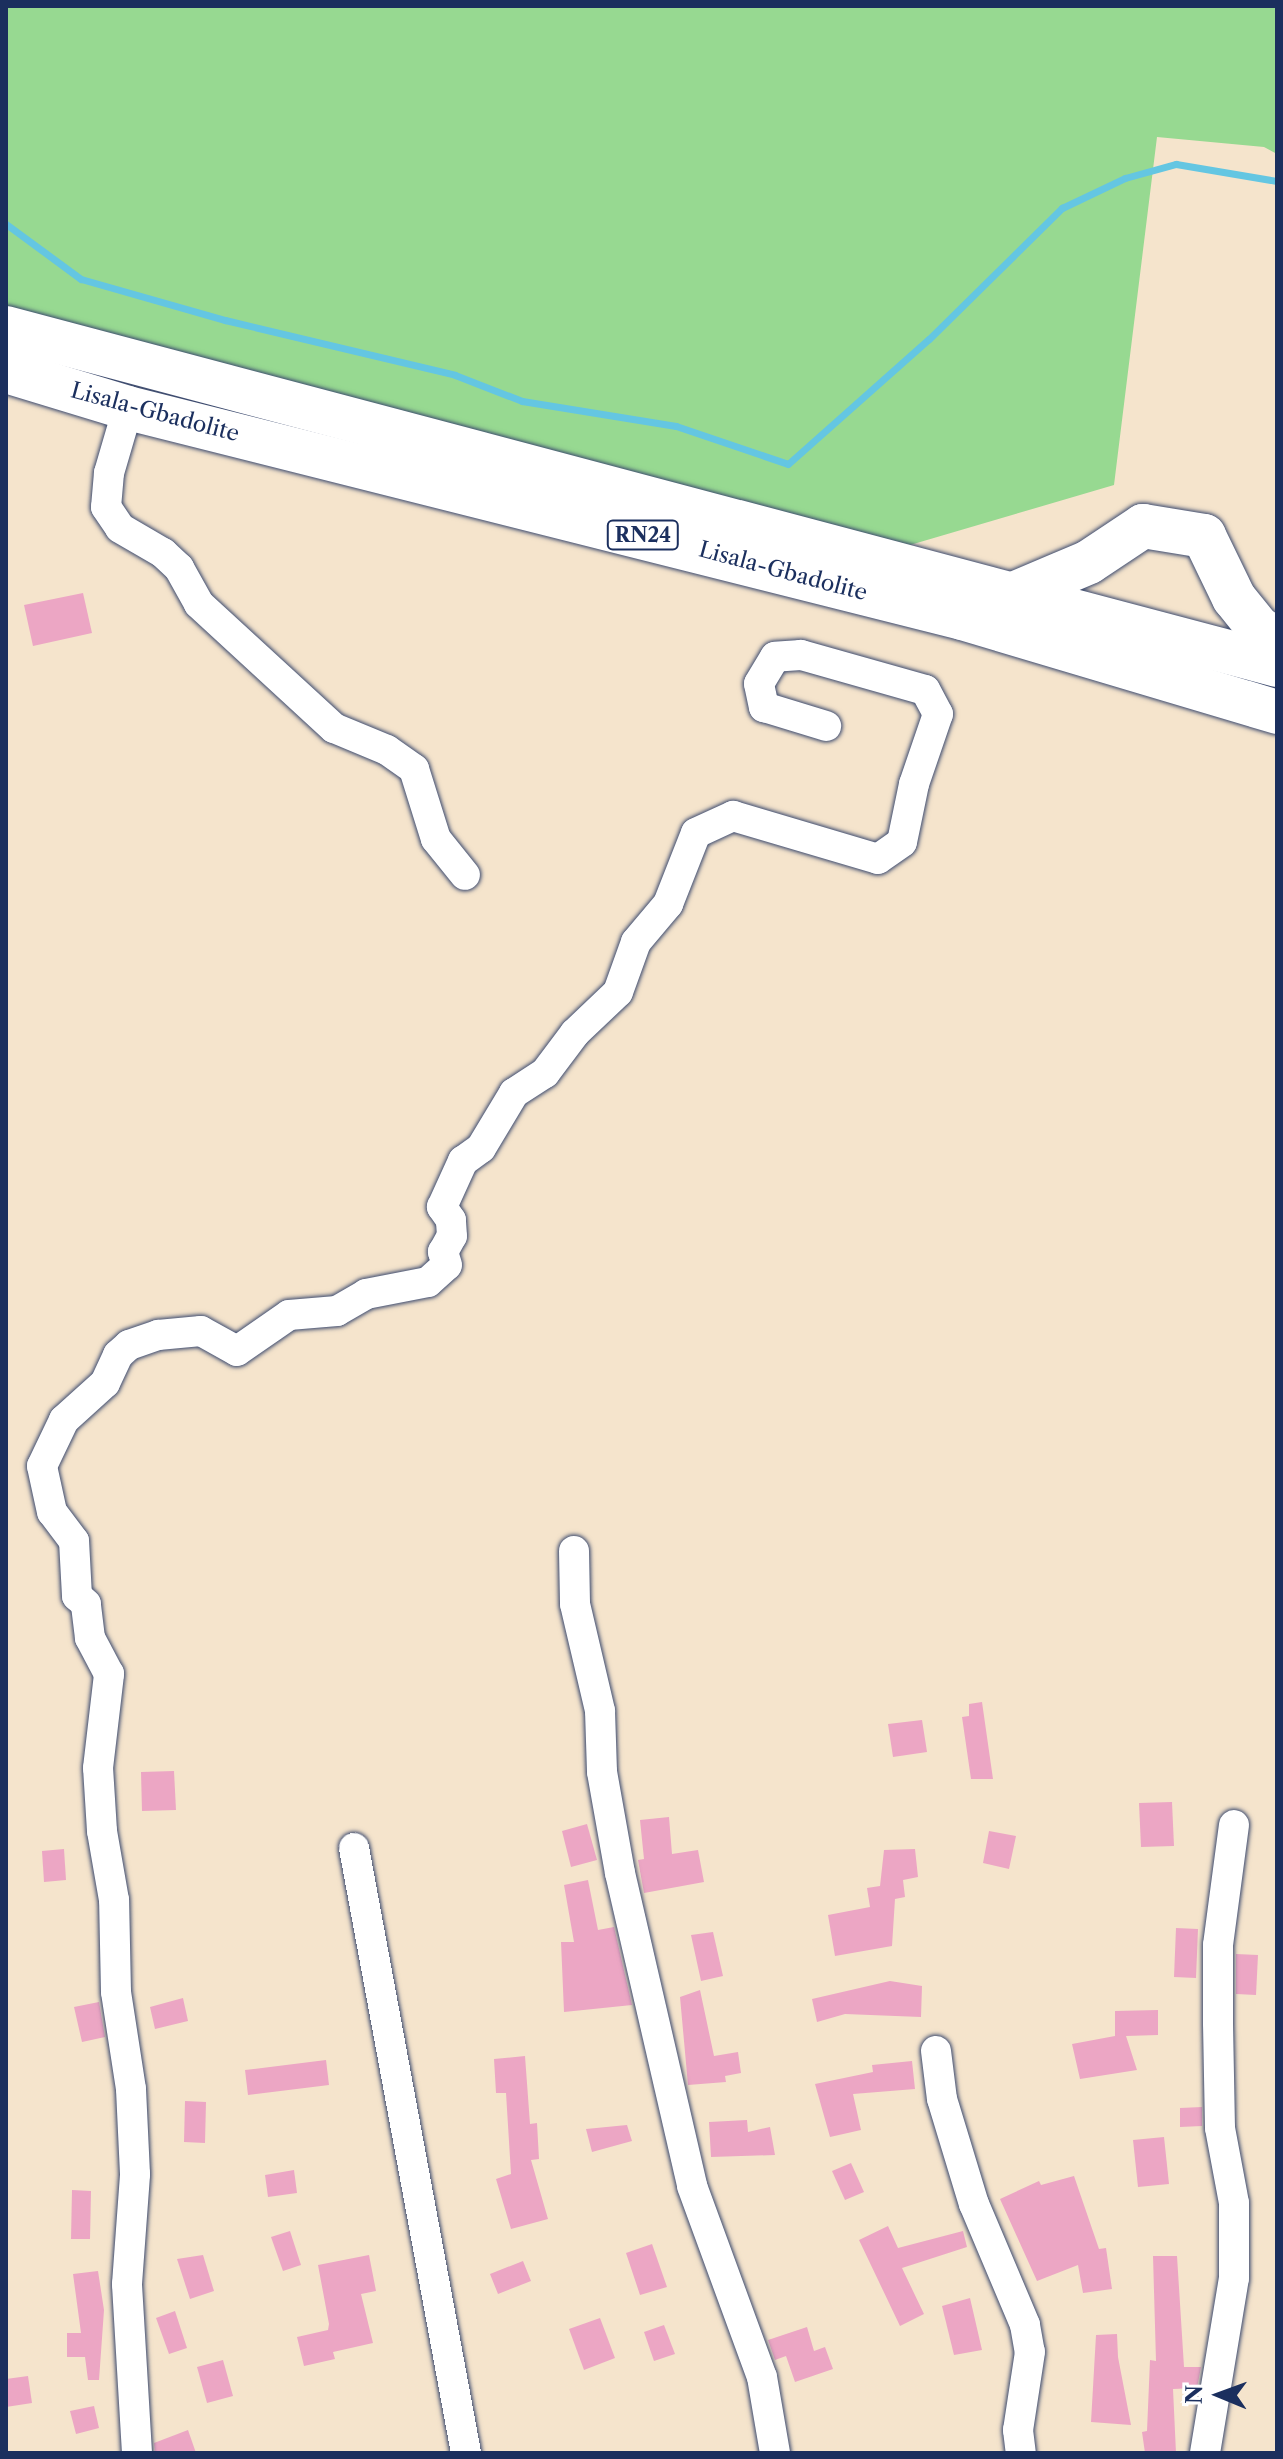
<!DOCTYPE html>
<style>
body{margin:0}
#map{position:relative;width:1283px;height:2459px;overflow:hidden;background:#f5e4cc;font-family:"Libre Caslon Text",serif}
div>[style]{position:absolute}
.green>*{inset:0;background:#97d991}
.stream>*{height:7px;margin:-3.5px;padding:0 3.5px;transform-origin:3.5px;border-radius:3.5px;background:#64c6e2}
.building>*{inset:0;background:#eca6c4}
.roads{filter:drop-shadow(0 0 2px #3c4a6e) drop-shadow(0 0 2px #3c4a6e)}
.street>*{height:30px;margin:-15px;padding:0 15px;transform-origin:15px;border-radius:15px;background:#fff}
.primary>*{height:44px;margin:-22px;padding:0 22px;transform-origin:22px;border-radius:22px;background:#fff}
span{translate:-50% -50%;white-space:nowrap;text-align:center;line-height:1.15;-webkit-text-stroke:7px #fff;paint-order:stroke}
.shield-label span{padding:2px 6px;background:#fff;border:2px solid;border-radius:6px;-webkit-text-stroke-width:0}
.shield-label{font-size:20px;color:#1b2f5e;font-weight:700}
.street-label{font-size:22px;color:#1b2f5e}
.frame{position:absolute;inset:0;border:8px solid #1b2f5e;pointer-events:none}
.north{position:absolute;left:1179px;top:2355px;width:80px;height:80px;-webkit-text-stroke:6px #fff;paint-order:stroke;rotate:271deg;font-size:22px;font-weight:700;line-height:32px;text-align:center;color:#1b2f5e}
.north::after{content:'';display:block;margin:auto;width:28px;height:36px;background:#1b2f5e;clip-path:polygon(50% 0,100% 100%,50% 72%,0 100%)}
</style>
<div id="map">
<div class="green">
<i style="clip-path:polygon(6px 6px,1277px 6px,1277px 154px,1264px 147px,1157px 137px,1114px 485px,910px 545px,6px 310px)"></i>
</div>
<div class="stream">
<i style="left:6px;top:224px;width:93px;rotate:36.3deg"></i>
<i style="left:81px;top:279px;width:150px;rotate:15.9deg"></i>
<i style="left:225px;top:320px;width:236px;rotate:13.4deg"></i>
<i style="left:455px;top:375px;width:72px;rotate:21.2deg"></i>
<i style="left:522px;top:401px;width:156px;rotate:9.2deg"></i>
<i style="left:676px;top:426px;width:118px;rotate:18.7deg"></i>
<i style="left:788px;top:464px;width:188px;rotate:-41.6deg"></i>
<i style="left:929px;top:339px;width:187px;rotate:-44.6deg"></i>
<i style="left:1062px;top:208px;width:70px;rotate:-25.5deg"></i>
<i style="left:1125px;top:178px;width:53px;rotate:-15.4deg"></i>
<i style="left:1176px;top:164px;width:102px;rotate:9.6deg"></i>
</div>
<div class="building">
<i style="clip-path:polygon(83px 593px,92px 633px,33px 646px,24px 605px)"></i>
<i style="clip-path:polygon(982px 1702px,993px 1779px,971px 1779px,962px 1717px,969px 1716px,969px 1704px)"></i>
<i style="clip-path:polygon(922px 1720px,927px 1752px,893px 1757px,888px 1724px)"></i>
<i style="clip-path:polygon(174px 1771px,176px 1810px,142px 1811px,141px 1772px)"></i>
<i style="clip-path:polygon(1172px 1802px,1174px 1846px,1141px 1847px,1139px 1803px)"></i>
<i style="clip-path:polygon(669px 1817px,672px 1854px,698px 1850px,704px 1882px,644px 1893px,638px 1860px,644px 1859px,640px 1820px)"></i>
<i style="clip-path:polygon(587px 1824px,597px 1860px,571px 1867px,562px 1831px)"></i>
<i style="clip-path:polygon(989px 1831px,1016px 1836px,1009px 1869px,983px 1863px)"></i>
<i style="clip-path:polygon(64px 1849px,66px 1880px,44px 1882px,42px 1851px)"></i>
<i style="clip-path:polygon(915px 1849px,918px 1877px,903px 1880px,905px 1897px,895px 1899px,892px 1946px,835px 1956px,828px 1915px,870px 1907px,867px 1888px,880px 1886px,884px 1850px)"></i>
<i style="clip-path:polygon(588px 1880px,598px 1930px,614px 1927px,632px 2005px,564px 2012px,561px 1942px,574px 1942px,564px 1885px)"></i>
<i style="clip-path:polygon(1176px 1928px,1198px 1929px,1196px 1978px,1174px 1977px)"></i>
<i style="clip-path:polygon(713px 1932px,723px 1976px,701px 1981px,691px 1935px)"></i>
<i style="clip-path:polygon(1236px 1954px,1258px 1955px,1256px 1995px,1236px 1994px)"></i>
<i style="clip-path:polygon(890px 1981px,922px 1986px,921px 2017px,845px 2014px,817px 2022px,812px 1999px)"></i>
<i style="clip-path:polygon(700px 1990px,714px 2056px,738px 2052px,741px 2073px,725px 2076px,726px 2082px,688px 2085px,680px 1997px)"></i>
<i style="clip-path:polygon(183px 1998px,188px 2021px,155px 2029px,150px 2007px)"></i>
<i style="clip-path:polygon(99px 2002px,105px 2037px,82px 2042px,74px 2007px)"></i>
<i style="clip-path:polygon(1158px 2010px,1158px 2035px,1126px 2036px,1137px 2070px,1080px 2079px,1072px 2044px,1115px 2036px,1115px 2011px)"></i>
<i style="clip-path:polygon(525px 2056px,530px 2124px,537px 2123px,539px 2159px,531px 2160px,548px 2219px,511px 2229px,496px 2179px,511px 2174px,506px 2093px,496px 2093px,494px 2059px)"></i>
<i style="clip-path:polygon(326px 2060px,329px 2085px,248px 2095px,245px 2070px)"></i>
<i style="clip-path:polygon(912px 2061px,915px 2089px,853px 2094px,861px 2130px,830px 2137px,815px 2084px,873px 2072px,872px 2065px)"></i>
<i style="clip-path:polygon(185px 2101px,206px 2102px,205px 2143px,184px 2142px)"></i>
<i style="clip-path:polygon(1202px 2107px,1202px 2126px,1180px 2127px,1180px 2108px)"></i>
<i style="clip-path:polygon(747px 2120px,748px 2132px,770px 2127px,775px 2155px,711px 2157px,709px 2122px)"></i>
<i style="clip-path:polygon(627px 2125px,632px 2141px,592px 2152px,586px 2129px)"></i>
<i style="clip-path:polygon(1164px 2137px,1169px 2184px,1138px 2187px,1133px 2140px)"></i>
<i style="clip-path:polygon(851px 2163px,864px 2192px,845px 2200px,832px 2171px)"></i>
<i style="clip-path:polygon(294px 2170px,297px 2193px,268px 2197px,265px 2175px)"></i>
<i style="clip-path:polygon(1074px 2176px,1099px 2249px,1106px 2248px,1112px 2289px,1083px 2293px,1078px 2265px,1037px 2281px,1000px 2199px,1039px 2181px,1041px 2185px)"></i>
<i style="clip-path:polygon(72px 2190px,91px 2191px,90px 2239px,71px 2239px)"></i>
<i style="clip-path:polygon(888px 2226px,898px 2248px,963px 2231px,967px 2247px,902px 2268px,924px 2314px,900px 2326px,859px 2240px)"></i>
<i style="clip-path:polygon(290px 2231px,301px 2265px,283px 2271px,271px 2237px)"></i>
<i style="clip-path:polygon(652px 2244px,667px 2287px,640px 2295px,626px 2253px)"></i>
<i style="clip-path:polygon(203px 2255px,214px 2291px,190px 2299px,177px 2259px)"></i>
<i style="clip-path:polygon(369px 2255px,376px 2291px,361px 2294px,373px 2343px,333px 2352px,335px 2359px,304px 2366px,297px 2337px,328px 2330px,329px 2324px,318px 2265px)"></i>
<i style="clip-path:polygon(1153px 2256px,1177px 2256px,1184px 2367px,1201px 2367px,1197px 2388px,1173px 2389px,1176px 2453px,1145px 2453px,1142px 2432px,1147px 2431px,1150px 2360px,1156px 2361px)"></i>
<i style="clip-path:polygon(523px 2261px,531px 2281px,498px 2294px,490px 2274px)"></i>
<i style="clip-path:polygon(98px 2271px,104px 2310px,99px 2380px,88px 2380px,85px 2357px,67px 2357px,67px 2333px,81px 2333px,73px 2274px)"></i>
<i style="clip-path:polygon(970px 2298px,982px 2350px,954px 2355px,942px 2306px)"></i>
<i style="clip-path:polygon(175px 2311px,187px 2348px,169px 2354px,156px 2318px)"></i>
<i style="clip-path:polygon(600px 2318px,615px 2358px,584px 2370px,569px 2329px)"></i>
<i style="clip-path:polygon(664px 2325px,675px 2354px,654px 2361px,644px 2332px)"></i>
<i style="clip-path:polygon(807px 2327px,814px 2351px,825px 2347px,833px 2369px,795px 2382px,786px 2356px,775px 2360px,768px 2340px)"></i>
<i style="clip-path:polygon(1117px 2334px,1118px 2357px,1131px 2425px,1091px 2422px,1096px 2335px)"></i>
<i style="clip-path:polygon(223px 2360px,233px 2396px,207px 2403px,197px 2367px)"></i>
<i style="clip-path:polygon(28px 2376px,32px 2403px,6px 2407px,6px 2379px)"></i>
<i style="clip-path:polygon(94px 2406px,99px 2428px,76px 2434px,70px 2411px)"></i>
<i style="clip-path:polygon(188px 2430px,196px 2453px,155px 2453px,154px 2443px)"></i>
</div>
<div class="roads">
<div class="street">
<i style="left:128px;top:408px;width:68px;rotate:106.3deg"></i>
<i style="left:109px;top:473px;width:34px;rotate:95deg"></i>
<i style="left:106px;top:507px;width:25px;rotate:56deg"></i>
<i style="left:120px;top:528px;width:50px;rotate:30.2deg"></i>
<i style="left:163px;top:553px;width:22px;rotate:43deg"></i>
<i style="left:179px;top:568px;width:41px;rotate:60.9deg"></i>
<i style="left:199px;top:604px;width:183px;rotate:42.6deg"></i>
<i style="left:334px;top:728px;width:57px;rotate:22.5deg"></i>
<i style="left:387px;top:750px;width:33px;rotate:35deg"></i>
<i style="left:414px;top:769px;width:73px;rotate:72.6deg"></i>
<i style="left:436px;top:839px;width:46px;rotate:51.1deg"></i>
<i style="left:574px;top:1551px;width:53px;rotate:88.9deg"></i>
<i style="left:575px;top:1604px;width:110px;rotate:76.8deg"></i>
<i style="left:600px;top:1711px;width:61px;rotate:88.1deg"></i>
<i style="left:602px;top:1772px;width:103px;rotate:79.9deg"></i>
<i style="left:620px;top:1873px;width:321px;rotate:77deg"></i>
<i style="left:692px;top:2186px;width:203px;rotate:69.9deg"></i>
<i style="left:762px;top:2377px;width:77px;rotate:80.3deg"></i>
<i style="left:354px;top:1848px;width:615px;rotate:79.51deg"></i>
<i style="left:936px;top:2051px;width:48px;rotate:82.9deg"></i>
<i style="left:942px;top:2099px;width:110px;rotate:73.1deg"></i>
<i style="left:974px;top:2204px;width:131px;rotate:67.1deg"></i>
<i style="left:1025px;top:2325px;width:27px;rotate:80deg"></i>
<i style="left:1030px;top:2352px;width:79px;rotate:98.7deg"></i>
<i style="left:1018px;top:2430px;width:23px;rotate:83deg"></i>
<i style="left:137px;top:2453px;width:169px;rotate:-93.4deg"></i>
<i style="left:127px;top:2284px;width:110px;rotate:-85.8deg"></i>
<i style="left:135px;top:2174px;width:85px;rotate:-92.7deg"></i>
<i style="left:131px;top:2089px;width:98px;rotate:-98.8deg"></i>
<i style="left:116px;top:1992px;width:92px;rotate:-91.2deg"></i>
<i style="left:114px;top:1900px;width:70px;rotate:-99.9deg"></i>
<i style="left:102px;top:1831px;width:63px;rotate:-93.6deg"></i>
<i style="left:98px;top:1768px;width:95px;rotate:-83.3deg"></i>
<i style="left:109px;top:1674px;width:41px;rotate:-117.8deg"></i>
<i style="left:90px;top:1638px;width:34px;rotate:-97deg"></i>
<i style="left:86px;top:1604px;width:12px;rotate:-138deg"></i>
<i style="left:77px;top:1596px;width:55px;rotate:-93.1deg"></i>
<i style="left:74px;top:1541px;width:36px;rotate:-127deg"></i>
<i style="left:52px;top:1512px;width:47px;rotate:-102.3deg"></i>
<i style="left:42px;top:1466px;width:51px;rotate:-64.4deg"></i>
<i style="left:64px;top:1420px;width:55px;rotate:-42.1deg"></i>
<i style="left:105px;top:1383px;width:31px;rotate:-65deg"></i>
<i style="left:118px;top:1355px;width:15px;rotate:-42deg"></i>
<i style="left:129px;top:1345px;width:31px;rotate:-19deg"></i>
<i style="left:158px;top:1335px;width:43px;rotate:-5.3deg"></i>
<i style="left:201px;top:1331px;width:41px;rotate:29.1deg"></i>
<i style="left:237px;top:1351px;width:63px;rotate:-34.7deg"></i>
<i style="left:289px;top:1315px;width:48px;rotate:-4.8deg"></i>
<i style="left:337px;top:1311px;width:34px;rotate:-30deg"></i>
<i style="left:366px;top:1294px;width:63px;rotate:-11deg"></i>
<i style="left:428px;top:1282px;width:25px;rotate:-42deg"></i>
<i style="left:447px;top:1265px;width:14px;rotate:-107deg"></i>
<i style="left:443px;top:1252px;width:18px;rotate:-61deg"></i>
<i style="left:452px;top:1236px;width:16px;rotate:-94deg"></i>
<i style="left:451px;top:1220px;width:16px;rotate:-125deg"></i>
<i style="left:442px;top:1207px;width:51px;rotate:-65.5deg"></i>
<i style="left:463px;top:1161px;width:22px;rotate:-36deg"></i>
<i style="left:481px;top:1148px;width:64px;rotate:-59deg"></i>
<i style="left:514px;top:1093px;width:37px;rotate:-33deg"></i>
<i style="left:545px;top:1073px;width:50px;rotate:-53.1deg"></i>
<i style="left:575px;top:1033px;width:59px;rotate:-43.6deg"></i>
<i style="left:618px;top:992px;width:53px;rotate:-70.2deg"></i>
<i style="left:636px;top:942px;width:50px;rotate:-49.9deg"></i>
<i style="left:668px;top:904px;width:76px;rotate:-68.5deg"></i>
<i style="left:696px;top:833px;width:41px;rotate:-24.7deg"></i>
<i style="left:733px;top:816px;width:151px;rotate:16.5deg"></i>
<i style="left:878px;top:859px;width:29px;rotate:-35deg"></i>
<i style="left:902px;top:842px;width:59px;rotate:-78.3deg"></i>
<i style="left:914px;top:784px;width:74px;rotate:-71.1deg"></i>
<i style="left:938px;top:714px;width:27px;rotate:-118deg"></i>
<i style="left:925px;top:690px;width:129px;rotate:-164.2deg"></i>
<i style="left:801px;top:655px;width:26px;rotate:176deg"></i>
<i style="left:775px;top:657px;width:31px;rotate:121deg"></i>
<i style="left:759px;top:684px;width:24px;rotate:78deg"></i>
<i style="left:764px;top:707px;width:65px;rotate:17deg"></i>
<i style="left:1205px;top:2453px;width:177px;rotate:-80.6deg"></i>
<i style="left:1234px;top:2278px;width:75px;rotate:-90deg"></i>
<i style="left:1234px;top:2203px;width:76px;rotate:-100.6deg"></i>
<i style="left:1220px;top:2128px;width:106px;rotate:-91.1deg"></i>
<i style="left:1218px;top:2022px;width:77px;rotate:-90deg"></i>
<i style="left:1218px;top:1945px;width:121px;rotate:-82.4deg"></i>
</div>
<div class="primary">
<i style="left:6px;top:328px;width:1315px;rotate:14.85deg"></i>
<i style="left:6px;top:371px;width:127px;rotate:16.9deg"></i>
<i style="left:128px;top:408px;width:860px;rotate:14.13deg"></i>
<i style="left:962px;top:618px;width:329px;rotate:16.6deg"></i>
<i style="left:1016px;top:593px;width:79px;rotate:-23deg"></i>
<i style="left:1089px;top:562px;width:65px;rotate:-33.7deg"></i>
<i style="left:1143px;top:526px;width:62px;rotate:9.3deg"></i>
<i style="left:1204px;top:536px;width:69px;rotate:64.2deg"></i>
<i style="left:1234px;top:598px;width:38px;rotate:51deg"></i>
<i style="left:1258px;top:628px;width:22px;rotate:30deg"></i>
</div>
</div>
<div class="shield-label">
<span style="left:643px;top:535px">RN24</span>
</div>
<div class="street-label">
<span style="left:155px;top:412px;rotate:15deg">Lisala-Gbadolite</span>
<span style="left:783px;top:571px;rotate:15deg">Lisala-Gbadolite</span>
</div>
<div class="frame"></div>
<div class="north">N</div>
</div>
